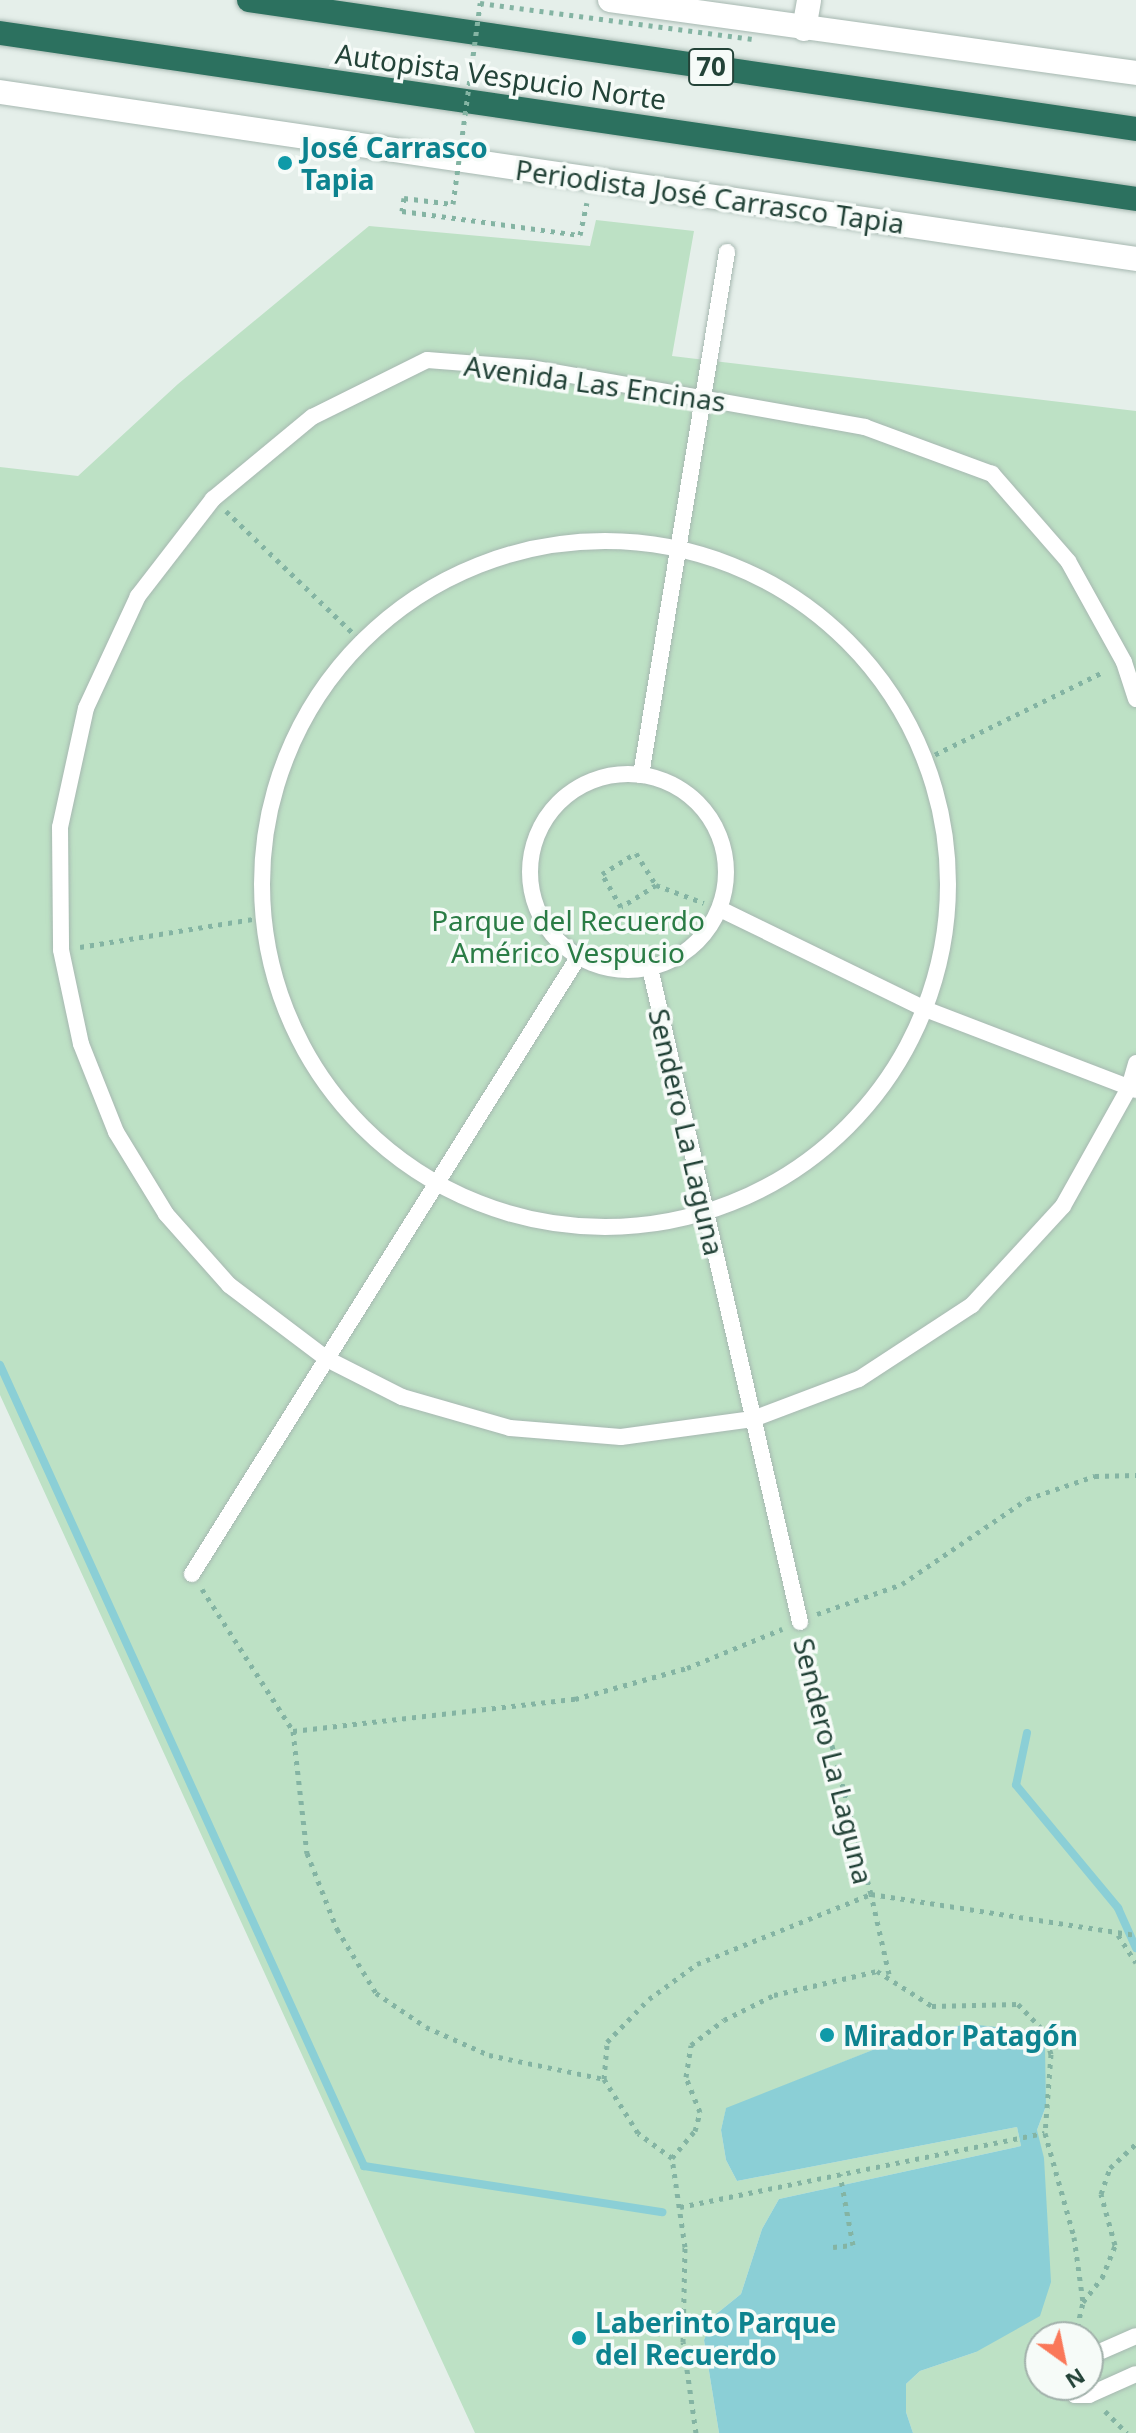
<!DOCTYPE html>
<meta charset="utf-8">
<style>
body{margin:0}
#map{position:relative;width:1136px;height:2433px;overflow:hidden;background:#e5efea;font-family:"Noto Sans",sans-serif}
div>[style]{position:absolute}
.green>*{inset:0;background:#bde1c5}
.water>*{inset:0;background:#8bcfd6}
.stream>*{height:8px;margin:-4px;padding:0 4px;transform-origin:4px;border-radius:4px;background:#8bcfd6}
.path>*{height:5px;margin-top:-2.5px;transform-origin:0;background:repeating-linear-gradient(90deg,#84b4a3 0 4px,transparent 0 10px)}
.roads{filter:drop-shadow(0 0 2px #a7b8b1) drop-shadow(0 0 2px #a7b8b1)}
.lane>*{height:16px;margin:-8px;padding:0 8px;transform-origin:8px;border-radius:8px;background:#fff}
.lane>.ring{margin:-8px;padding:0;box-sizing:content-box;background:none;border:16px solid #fff;border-radius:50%}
.secondary>*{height:24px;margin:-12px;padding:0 12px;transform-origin:12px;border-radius:12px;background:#fff}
.highway>*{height:24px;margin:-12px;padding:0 12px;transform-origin:12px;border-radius:12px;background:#2c715f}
.path-bridge>*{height:5px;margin-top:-2.5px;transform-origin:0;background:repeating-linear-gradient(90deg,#84b4a3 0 4px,transparent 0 10px)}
.dots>*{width:22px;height:22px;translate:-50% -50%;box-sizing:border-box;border:4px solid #f6fbf8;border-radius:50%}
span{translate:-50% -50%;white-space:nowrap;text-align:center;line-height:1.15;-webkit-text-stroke:7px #f6fbf8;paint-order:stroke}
.shield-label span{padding:2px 6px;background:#f6fbf8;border:2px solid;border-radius:6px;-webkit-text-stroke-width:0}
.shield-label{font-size:26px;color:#234338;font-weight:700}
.street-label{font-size:28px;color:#234338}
.culture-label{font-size:28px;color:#0d838f;font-weight:700}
.left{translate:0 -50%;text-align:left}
.park-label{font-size:28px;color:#2a7c45}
.north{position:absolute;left:1024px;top:2321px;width:80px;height:80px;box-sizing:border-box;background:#f6fbf8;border:2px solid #a2b1ab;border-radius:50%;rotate:147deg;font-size:22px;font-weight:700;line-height:32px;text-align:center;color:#234338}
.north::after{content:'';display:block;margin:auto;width:28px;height:36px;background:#fa7859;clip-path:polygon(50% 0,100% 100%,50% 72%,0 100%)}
</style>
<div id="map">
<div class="green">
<i style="clip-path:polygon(evenodd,596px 220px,694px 231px,672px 356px,1136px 411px,1136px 2433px,913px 2433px,906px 2412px,905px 2385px,920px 2371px,976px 2352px,1049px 2249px,1037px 2130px,1046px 2106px,908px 2036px,726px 2109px,721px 2130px,726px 2160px,737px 2181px,1017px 2127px,1021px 2146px,779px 2199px,762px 2229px,741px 2294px,715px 2315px,704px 2340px,719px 2433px,475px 2433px,0 1395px,0 467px,78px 476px,178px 384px,369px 226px,590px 246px,596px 220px,1040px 2337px,1088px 2337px,1088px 2385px,1040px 2385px,1040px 2337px)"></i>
</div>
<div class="water">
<i style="clip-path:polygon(968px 2024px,1036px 2031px,1045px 2047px,1046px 2106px,1037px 2130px,1044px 2158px,1051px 2282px,1040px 2316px,976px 2352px,920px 2371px,906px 2384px,906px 2412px,913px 2433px,719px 2433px,704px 2340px,715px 2315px,741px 2294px,762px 2229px,779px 2199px,1021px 2146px,1017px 2127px,737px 2181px,726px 2160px,721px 2130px,726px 2108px,908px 2036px)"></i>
</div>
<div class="stream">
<i style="left:0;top:1365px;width:880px;rotate:65.56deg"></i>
<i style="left:364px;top:2166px;width:302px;rotate:8.8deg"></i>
<i style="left:1027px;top:1733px;width:53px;rotate:101.9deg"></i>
<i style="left:1016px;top:1785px;width:160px;rotate:50.3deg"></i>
<i style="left:1118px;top:1908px;width:44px;rotate:65.8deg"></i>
</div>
<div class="path">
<i style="left:404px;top:198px;width:13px;rotate:99deg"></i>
<i style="left:402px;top:211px;width:180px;rotate:7.7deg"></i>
<i style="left:580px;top:235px;width:33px;rotate:-78deg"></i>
<i style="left:226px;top:511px;width:187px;rotate:43.9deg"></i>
<i style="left:926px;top:759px;width:199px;rotate:-26.2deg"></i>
<i style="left:656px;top:885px;width:41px;rotate:147.8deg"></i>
<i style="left:621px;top:907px;width:38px;rotate:-120deg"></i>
<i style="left:602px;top:874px;width:40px;rotate:-32deg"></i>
<i style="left:636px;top:853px;width:38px;rotate:58deg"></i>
<i style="left:656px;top:885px;width:51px;rotate:20.6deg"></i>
<i style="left:80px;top:947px;width:182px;rotate:-9.2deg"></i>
<i style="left:202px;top:1589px;width:169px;rotate:57.3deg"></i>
<i style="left:293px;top:1731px;width:123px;rotate:83.5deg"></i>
<i style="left:307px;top:1853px;width:82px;rotate:68.5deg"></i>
<i style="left:337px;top:1929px;width:75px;rotate:58.6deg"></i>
<i style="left:376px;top:1993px;width:60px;rotate:34.2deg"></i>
<i style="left:426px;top:2027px;width:69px;rotate:24deg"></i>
<i style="left:489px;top:2055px;width:117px;rotate:11.8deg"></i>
<i style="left:817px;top:1614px;width:90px;rotate:-19.4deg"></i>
<i style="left:902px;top:1584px;width:151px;rotate:-34.2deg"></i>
<i style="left:1027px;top:1499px;width:72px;rotate:-18.7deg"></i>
<i style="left:1095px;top:1476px;width:41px;rotate:-1.4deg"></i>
<i style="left:293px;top:1731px;width:284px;rotate:-6.5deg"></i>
<i style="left:575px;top:1699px;width:116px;rotate:-15.5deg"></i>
<i style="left:687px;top:1668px;width:103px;rotate:-22.3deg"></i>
<i style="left:1118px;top:1935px;width:33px;rotate:57deg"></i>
<i style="left:889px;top:1974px;width:82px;rotate:-102.7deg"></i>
<i style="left:871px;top:1894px;width:268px;rotate:8.8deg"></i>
<i style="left:672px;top:2158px;width:35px;rotate:-50deg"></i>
<i style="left:695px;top:2131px;width:20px;rotate:-75deg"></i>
<i style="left:700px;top:2112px;width:38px;rotate:-112deg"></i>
<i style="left:686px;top:2077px;width:32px;rotate:-81deg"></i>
<i style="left:691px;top:2045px;width:41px;rotate:-37.1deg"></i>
<i style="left:724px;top:2020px;width:56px;rotate:-26.6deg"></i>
<i style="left:774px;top:1995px;width:106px;rotate:-13.1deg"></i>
<i style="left:877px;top:1971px;width:65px;rotate:32.5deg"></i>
<i style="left:932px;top:2006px;width:86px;rotate:-1.3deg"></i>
<i style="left:1018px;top:2004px;width:37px;rotate:46deg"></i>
<i style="left:1044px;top:2031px;width:24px;rotate:73deg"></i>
<i style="left:1051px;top:2054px;width:79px;rotate:94.3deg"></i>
<i style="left:1045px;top:2133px;width:108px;rotate:74.4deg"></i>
<i style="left:1074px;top:2237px;width:66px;rotate:82.1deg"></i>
<i style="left:680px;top:2207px;width:372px;rotate:-11.5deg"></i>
<i style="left:833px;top:2247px;width:20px;rotate:-6deg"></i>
<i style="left:853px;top:2245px;width:72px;rotate:-100.4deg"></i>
<i style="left:1075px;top:2337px;width:36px;rotate:-77deg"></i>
<i style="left:1083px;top:2302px;width:31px;rotate:-52deg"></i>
<i style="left:1102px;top:2278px;width:35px;rotate:-68deg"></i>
<i style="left:1115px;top:2245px;width:53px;rotate:-105.4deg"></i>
<i style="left:1101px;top:2194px;width:28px;rotate:-71deg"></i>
<i style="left:1110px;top:2168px;width:35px;rotate:-43deg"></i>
<i style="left:1105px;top:2411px;width:31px;rotate:45deg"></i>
<i style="left:696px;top:2433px;width:92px;rotate:-98.1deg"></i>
<i style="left:683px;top:2342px;width:95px;rotate:-88.8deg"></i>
<i style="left:685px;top:2247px;width:90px;rotate:-98.3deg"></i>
<i style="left:672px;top:2158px;width:42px;rotate:-143.7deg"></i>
<i style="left:638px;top:2133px;width:64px;rotate:-122.2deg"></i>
<i style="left:604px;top:2079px;width:37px;rotate:-85deg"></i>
<i style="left:607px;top:2042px;width:60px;rotate:-45.7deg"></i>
<i style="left:649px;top:1999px;width:59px;rotate:-36.1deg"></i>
<i style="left:697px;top:1964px;width:188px;rotate:-21.9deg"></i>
<i style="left:871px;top:1894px;width:260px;rotate:-104.7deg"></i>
</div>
<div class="roads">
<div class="lane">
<i class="ring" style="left:262px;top:541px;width:670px;height:670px"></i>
<i style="left:1136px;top:699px;width:39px;rotate:-108deg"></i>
<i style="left:1124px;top:662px;width:115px;rotate:-119deg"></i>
<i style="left:1068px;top:561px;width:116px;rotate:-131.1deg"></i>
<i style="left:992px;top:474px;width:135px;rotate:-159.7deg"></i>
<i style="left:865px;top:427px;width:340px;rotate:-170deg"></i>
<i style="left:530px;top:368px;width:103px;rotate:-175.6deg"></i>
<i style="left:427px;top:360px;width:128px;rotate:153.6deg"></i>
<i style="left:312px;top:417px;width:129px;rotate:140.4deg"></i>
<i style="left:213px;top:499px;width:123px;rotate:127.7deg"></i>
<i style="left:138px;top:596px;width:123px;rotate:114.9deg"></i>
<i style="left:86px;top:708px;width:122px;rotate:102.3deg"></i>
<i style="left:60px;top:827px;width:123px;rotate:89.5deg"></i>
<i style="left:61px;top:950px;width:96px;rotate:78deg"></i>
<i style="left:81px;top:1044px;width:95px;rotate:68.3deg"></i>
<i style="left:116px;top:1132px;width:96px;rotate:58.6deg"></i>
<i style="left:166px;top:1214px;width:95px;rotate:48.4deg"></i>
<i style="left:229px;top:1285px;width:123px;rotate:37.1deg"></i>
<i style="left:327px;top:1359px;width:84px;rotate:26.9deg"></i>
<i style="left:402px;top:1397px;width:112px;rotate:16deg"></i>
<i style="left:510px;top:1428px;width:111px;rotate:4.6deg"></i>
<i style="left:621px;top:1437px;width:133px;rotate:-7.8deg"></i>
<i style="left:753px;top:1419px;width:113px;rotate:-20.7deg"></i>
<i style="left:859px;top:1379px;width:135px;rotate:-33.2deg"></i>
<i style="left:972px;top:1305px;width:134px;rotate:-47.4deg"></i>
<i style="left:1063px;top:1206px;width:135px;rotate:-60.8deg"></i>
<i style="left:1129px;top:1088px;width:26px;rotate:-74deg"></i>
<i class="ring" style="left:530px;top:774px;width:180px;height:180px"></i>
<i style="left:641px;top:775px;width:530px;rotate:-80.66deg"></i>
<i style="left:720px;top:909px;width:228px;rotate:26deg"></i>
<i style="left:925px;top:1009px;width:226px;rotate:21deg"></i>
<i style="left:650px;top:968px;width:671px;rotate:77.08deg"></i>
<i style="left:192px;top:1574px;width:726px;rotate:-57.95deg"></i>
<i style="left:1088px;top:2357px;width:52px;rotate:-23.6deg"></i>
<i style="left:1067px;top:2385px;width:13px;rotate:51deg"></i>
<i style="left:1075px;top:2395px;width:14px"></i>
<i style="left:1089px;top:2395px;width:51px;rotate:-24.1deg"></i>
</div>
<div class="secondary">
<i style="left:610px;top:0;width:531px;rotate:7.9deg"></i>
<i style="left:804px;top:29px;width:29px;rotate:-80deg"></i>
<i style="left:0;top:92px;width:1148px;rotate:8.36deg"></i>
</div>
<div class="highway">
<i style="left:249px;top:0;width:896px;rotate:8.27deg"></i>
<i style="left:0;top:33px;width:1148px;rotate:8.31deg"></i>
</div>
</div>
<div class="path-bridge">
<i style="left:404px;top:198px;width:49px;rotate:7deg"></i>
<i style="left:453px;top:204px;width:203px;rotate:-82.3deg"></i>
<i style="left:480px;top:3px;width:277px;rotate:7.5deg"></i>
</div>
<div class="dots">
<i style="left:285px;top:163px;background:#0f9aa8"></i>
<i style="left:827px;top:2035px;background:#0f9aa8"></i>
<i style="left:579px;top:2338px;background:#0f9aa8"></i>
</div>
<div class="shield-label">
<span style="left:711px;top:67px">70</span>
</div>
<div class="street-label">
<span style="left:501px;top:76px;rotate:8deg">Autopista Vespucio Norte</span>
<span style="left:710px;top:196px;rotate:8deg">Periodista José Carrasco Tapia</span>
<span style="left:595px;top:383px;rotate:8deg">Avenida Las Encinas</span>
<span style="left:687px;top:1132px;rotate:77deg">Sendero La Laguna</span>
<span style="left:834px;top:1761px;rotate:76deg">Sendero La Laguna</span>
</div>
<div class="culture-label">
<span class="left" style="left:301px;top:163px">José Carrasco<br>Tapia</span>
<span class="left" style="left:843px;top:2035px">Mirador Patagón</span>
<span class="left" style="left:595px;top:2338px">Laberinto Parque<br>del Recuerdo</span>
</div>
<div class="park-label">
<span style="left:568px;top:936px">Parque del Recuerdo<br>Américo Vespucio</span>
</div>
<div class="north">N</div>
</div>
